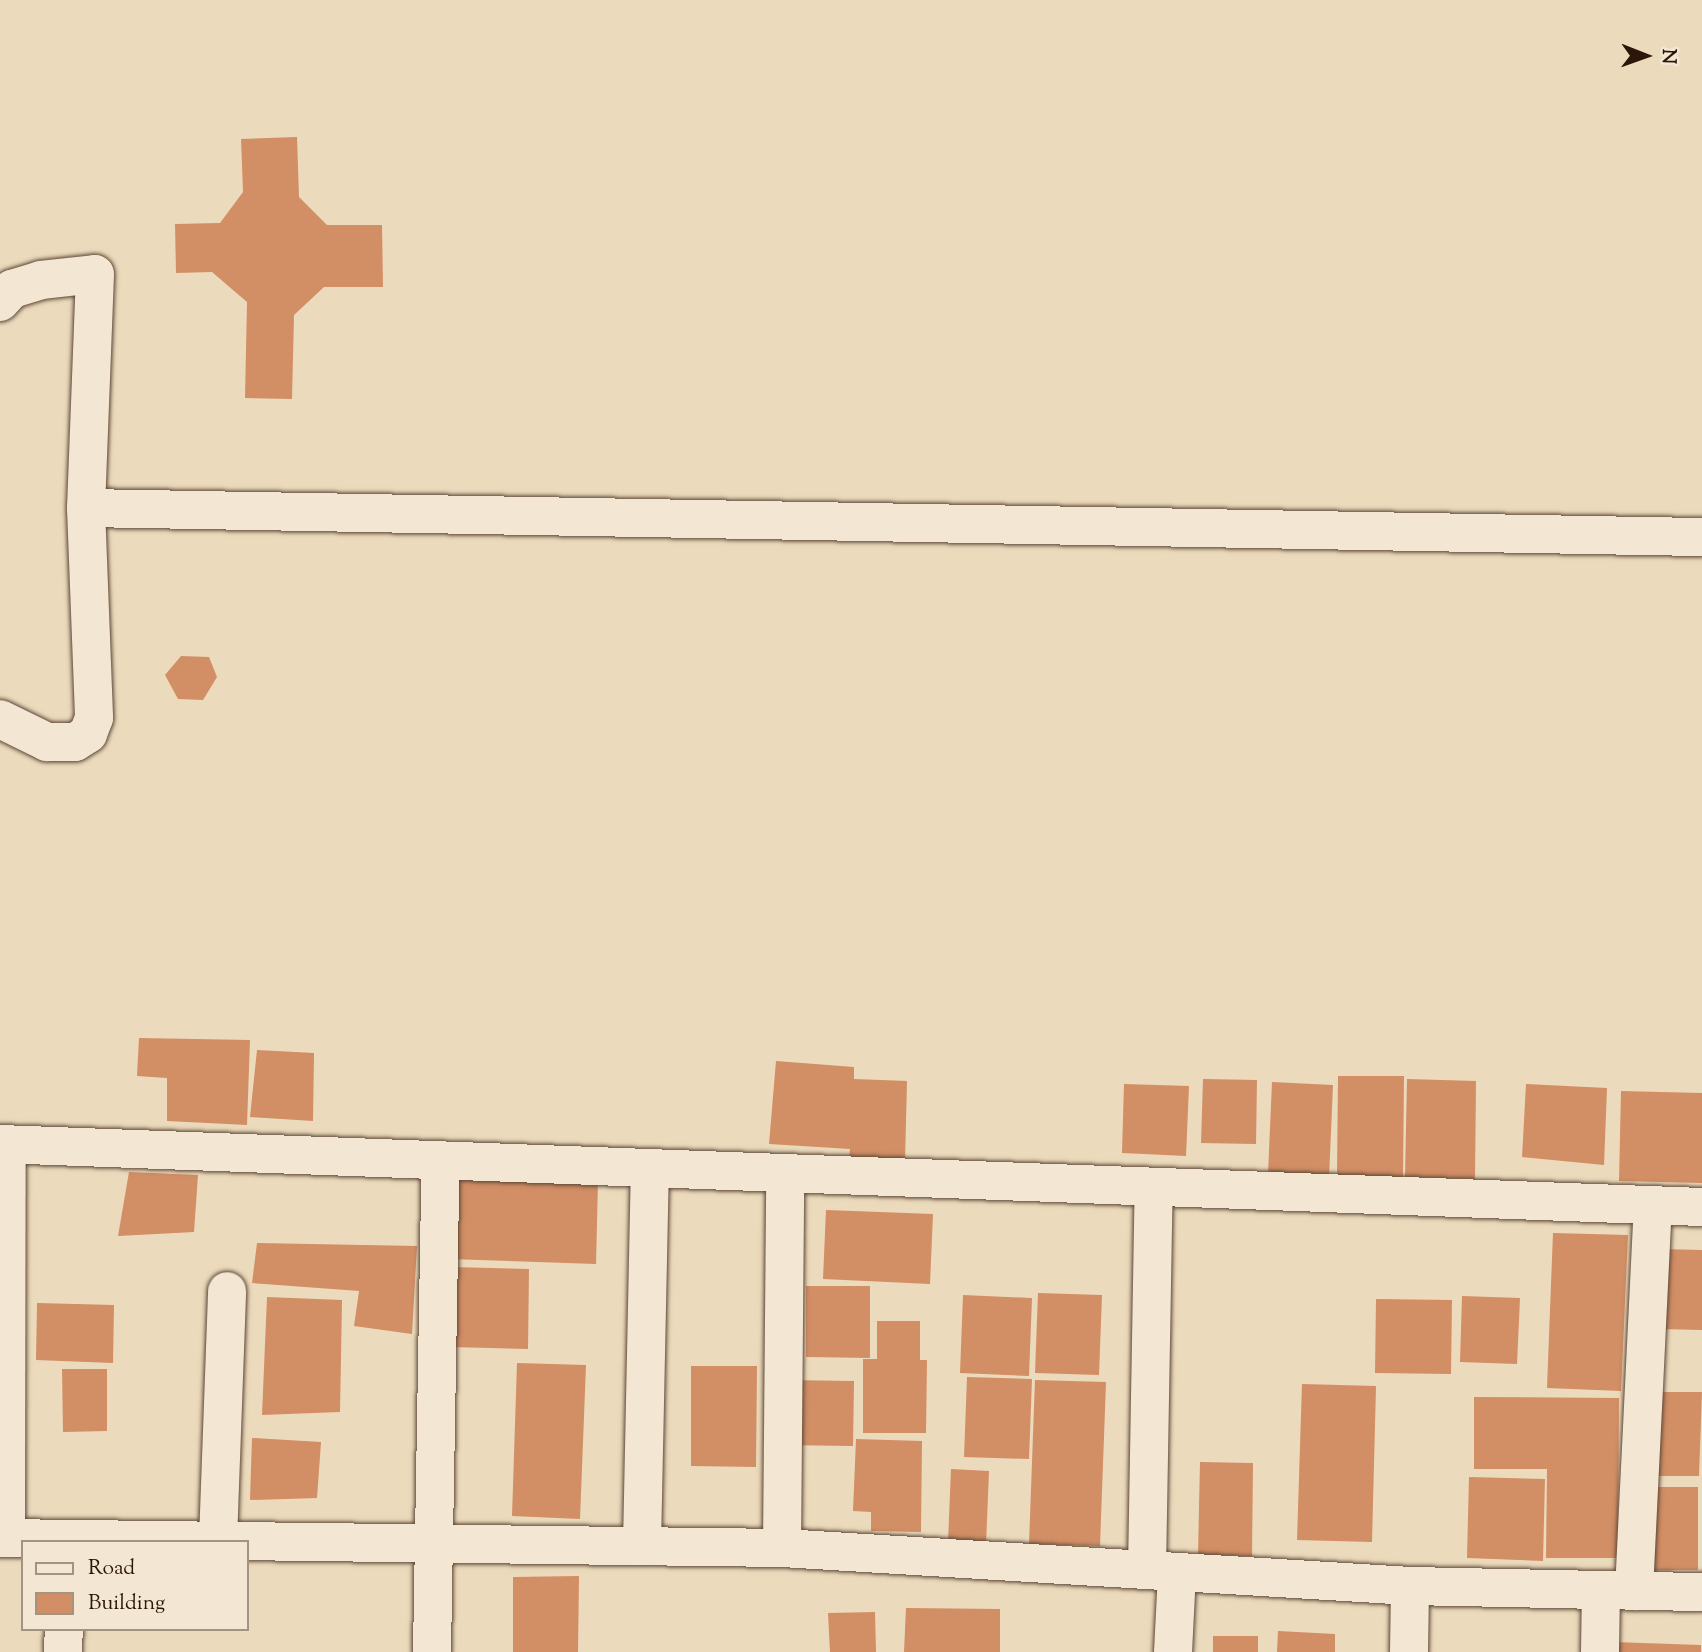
<!DOCTYPE html>
<style>
body{margin:0}
#map{position:relative;width:1702px;height:1652px;overflow:hidden;background:#ecdabc;font-family:"Sorts Mill Goudy",serif}
div>[style]{position:absolute}
.building>*{inset:0;background:#d28e65}
.roads{filter:drop-shadow(0 0 2px #5c4736) drop-shadow(0 0 2px #5c4736)}
.minor>*{height:38px;margin:-19px;padding:0 19px;transform-origin:19px;border-radius:19px;background:#f3e7d3}
span{translate:-50% -50%;white-space:nowrap;text-align:center;line-height:1.15;-webkit-text-stroke:5px #f3e7d3;paint-order:stroke}
.legend{position:absolute;left:21px;top:1540px;width:228px;height:91px;box-sizing:border-box;background:#f3e7d3;border:2px solid #a39383;margin:0;padding:9px 12px;list-style:none;font-size:21px;color:#2c160a}
.legend li{display:flex;align-items:center;gap:14px;height:35px}
.legend b{width:35px;border:2px solid #a39383}
.north{position:absolute;left:1611px;top:21px;width:70px;height:70px;-webkit-text-stroke:5px #f3e7d3;paint-order:stroke;rotate:91deg;font-size:19px;font-weight:700;line-height:28px;text-align:center;color:#2c160a}
.north::after{content:'';display:block;margin:auto;width:24px;height:32px;background:#2c160a;clip-path:polygon(50% 0,100% 100%,50% 72%,0 100%)}
</style>
<div id="map">
<div class="building">
<i style="clip-path:polygon(297px 137px,299px 197px,327px 225px,382px 225px,383px 287px,324px 287px,294px 315px,292px 399px,245px 398px,247px 302px,212px 272px,176px 273px,175px 224px,220px 223px,243px 192px,241px 139px)"></i>
<i style="clip-path:polygon(181px 656px,209px 657px,217px 677px,203px 700px,178px 699px,165px 675px)"></i>
<i style="clip-path:polygon(139px 1038px,250px 1040px,247px 1125px,167px 1121px,167px 1078px,137px 1076px)"></i>
<i style="clip-path:polygon(257px 1050px,314px 1053px,313px 1121px,250px 1117px)"></i>
<i style="clip-path:polygon(776px 1061px,854px 1067px,854px 1079px,907px 1081px,905px 1161px,849px 1158px,850px 1149px,769px 1144px)"></i>
<i style="clip-path:polygon(1338px 1076px,1404px 1076px,1403px 1177px,1337px 1176px)"></i>
<i style="clip-path:polygon(1203px 1079px,1257px 1080px,1256px 1144px,1201px 1143px)"></i>
<i style="clip-path:polygon(1407px 1079px,1476px 1081px,1475px 1179px,1405px 1177px)"></i>
<i style="clip-path:polygon(1272px 1082px,1333px 1085px,1329px 1178px,1268px 1174px)"></i>
<i style="clip-path:polygon(1124px 1084px,1189px 1086px,1186px 1156px,1122px 1153px)"></i>
<i style="clip-path:polygon(1526px 1084px,1607px 1088px,1604px 1165px,1522px 1157px)"></i>
<i style="clip-path:polygon(1621px 1091px,1702px 1093px,1702px 1183px,1619px 1181px)"></i>
<i style="clip-path:polygon(129px 1172px,198px 1175px,194px 1232px,118px 1236px)"></i>
<i style="clip-path:polygon(452px 1178px,598px 1182px,596px 1264px,449px 1259px)"></i>
<i style="clip-path:polygon(826px 1210px,933px 1214px,930px 1284px,823px 1279px)"></i>
<i style="clip-path:polygon(1553px 1233px,1628px 1235px,1621px 1391px,1547px 1388px)"></i>
<i style="clip-path:polygon(257px 1243px,417px 1246px,412px 1334px,354px 1326px,359px 1291px,252px 1283px)"></i>
<i style="clip-path:polygon(1661px 1249px,1702px 1250px,1702px 1330px,1659px 1329px)"></i>
<i style="clip-path:polygon(451px 1267px,529px 1269px,528px 1349px,450px 1347px)"></i>
<i style="clip-path:polygon(806px 1286px,870px 1286px,870px 1358px,806px 1357px)"></i>
<i style="clip-path:polygon(1038px 1293px,1102px 1295px,1099px 1375px,1035px 1373px)"></i>
<i style="clip-path:polygon(963px 1295px,1032px 1298px,1029px 1376px,960px 1373px)"></i>
<i style="clip-path:polygon(1462px 1296px,1520px 1298px,1517px 1364px,1460px 1362px)"></i>
<i style="clip-path:polygon(267px 1297px,342px 1300px,340px 1412px,262px 1415px)"></i>
<i style="clip-path:polygon(1376px 1299px,1452px 1300px,1451px 1374px,1375px 1373px)"></i>
<i style="clip-path:polygon(37px 1303px,114px 1305px,113px 1363px,36px 1360px)"></i>
<i style="clip-path:polygon(877px 1321px,920px 1321px,920px 1360px,927px 1360px,926px 1433px,863px 1433px,863px 1359px,877px 1359px)"></i>
<i style="clip-path:polygon(517px 1363px,586px 1365px,580px 1519px,512px 1516px)"></i>
<i style="clip-path:polygon(691px 1366px,757px 1366px,756px 1467px,691px 1466px)"></i>
<i style="clip-path:polygon(62px 1369px,107px 1369px,107px 1431px,63px 1432px)"></i>
<i style="clip-path:polygon(967px 1377px,1032px 1379px,1029px 1459px,964px 1457px)"></i>
<i style="clip-path:polygon(785px 1380px,854px 1381px,853px 1446px,784px 1445px)"></i>
<i style="clip-path:polygon(1035px 1380px,1106px 1382px,1100px 1546px,1029px 1544px)"></i>
<i style="clip-path:polygon(1302px 1384px,1376px 1386px,1372px 1542px,1297px 1540px)"></i>
<i style="clip-path:polygon(1650px 1392px,1702px 1392px,1699px 1476px,1650px 1476px)"></i>
<i style="clip-path:polygon(1474px 1397px,1619px 1398px,1618px 1558px,1546px 1558px,1547px 1469px,1474px 1469px)"></i>
<i style="clip-path:polygon(252px 1438px,321px 1442px,317px 1498px,250px 1500px)"></i>
<i style="clip-path:polygon(856px 1439px,922px 1441px,921px 1532px,871px 1531px,871px 1512px,853px 1511px)"></i>
<i style="clip-path:polygon(1200px 1462px,1253px 1463px,1252px 1556px,1198px 1555px)"></i>
<i style="clip-path:polygon(951px 1469px,989px 1471px,986px 1545px,948px 1542px)"></i>
<i style="clip-path:polygon(1469px 1477px,1545px 1479px,1543px 1561px,1467px 1558px)"></i>
<i style="clip-path:polygon(1642px 1487px,1698px 1487px,1698px 1570px,1642px 1570px)"></i>
<i style="clip-path:polygon(579px 1576px,578px 1652px,513px 1652px,513px 1577px)"></i>
<i style="clip-path:polygon(906px 1608px,1000px 1609px,1000px 1652px,904px 1652px)"></i>
<i style="clip-path:polygon(875px 1612px,876px 1652px,830px 1652px,828px 1613px)"></i>
<i style="clip-path:polygon(1278px 1631px,1335px 1634px,1335px 1652px,1277px 1652px)"></i>
<i style="clip-path:polygon(1213px 1636px,1258px 1636px,1258px 1652px,1213px 1652px)"></i>
<i style="clip-path:polygon(1613px 1642px,1701px 1645px,1701px 1652px,1613px 1652px)"></i>
</div>
<div class="roads">
<div class="minor">
<i style="left:0;top:302px;width:18px;rotate:-47deg"></i>
<i style="left:12px;top:289px;width:30px;rotate:-17deg"></i>
<i style="left:41px;top:280px;width:54px;rotate:-6.3deg"></i>
<i style="left:95px;top:274px;width:234px;rotate:92.2deg"></i>
<i style="left:86px;top:508px;width:210px;rotate:87.8deg"></i>
<i style="left:94px;top:718px;width:17px;rotate:111deg"></i>
<i style="left:88px;top:734px;width:15px;rotate:148deg"></i>
<i style="left:75px;top:742px;width:28px;rotate:180deg"></i>
<i style="left:47px;top:742px;width:52px;rotate:-153.9deg"></i>
<i style="left:86px;top:508px;width:1616px;rotate:1.03deg"></i>
<i style="left:0;top:1144px;width:1703px;rotate:2.12deg"></i>
<i style="left:0;top:1538px;width:782px;rotate:0.73deg"></i>
<i style="left:782px;top:1548px;width:629px;rotate:3.46deg"></i>
<i style="left:1410px;top:1586px;width:292px;rotate:1.2deg"></i>
<i style="left:6px;top:1538px;width:394px;rotate:-89.9deg"></i>
<i style="left:218px;top:1540px;width:249px;rotate:-87.9deg"></i>
<i style="left:642px;top:1545px;width:377px;rotate:-88.8deg"></i>
<i style="left:782px;top:1548px;width:375px;rotate:-89.5deg"></i>
<i style="left:1147px;top:1570px;width:383px;rotate:-89deg"></i>
<i style="left:1634px;top:1591px;width:385px;rotate:-87.2deg"></i>
<i style="left:63px;top:1652px;width:23px;rotate:-88deg"></i>
<i style="left:432px;top:1652px;width:492px;rotate:-89deg"></i>
<i style="left:1173px;top:1652px;width:80px;rotate:-87.1deg"></i>
<i style="left:1409px;top:1652px;width:66px;rotate:-89.1deg"></i>
<i style="left:1600px;top:1652px;width:62px;rotate:-89.1deg"></i>
</div>
</div>
<ul class="legend">
<li><b style="height:9px;background:#f3e7d3"></b>Road</li>
<li><b style="height:19px;background:#d28e65"></b>Building</li>
</ul>
<div class="north">N</div>
</div>
